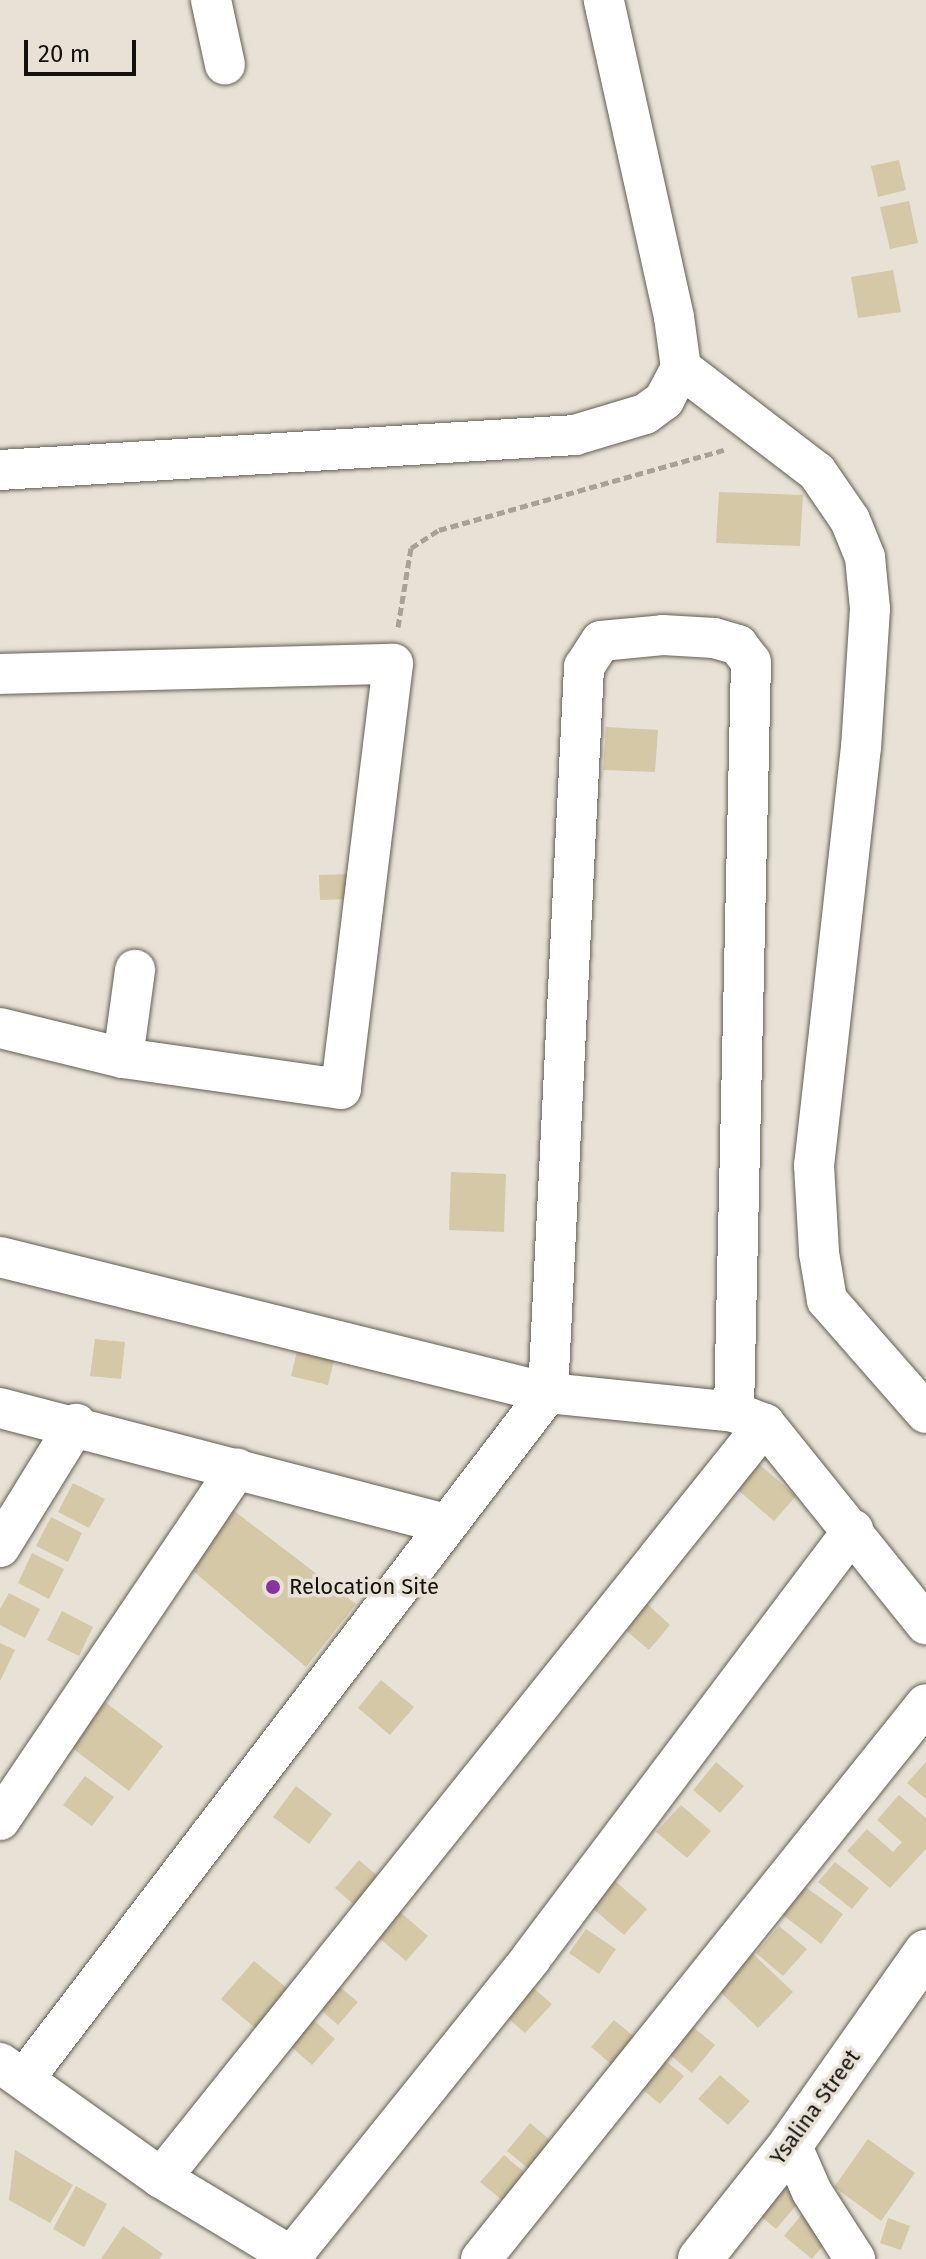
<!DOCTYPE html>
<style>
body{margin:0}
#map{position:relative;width:926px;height:2259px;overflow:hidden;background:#e7e2d5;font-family:"Fira Sans",sans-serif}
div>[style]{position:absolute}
.building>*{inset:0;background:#d4c8a7}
.path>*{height:5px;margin-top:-2.5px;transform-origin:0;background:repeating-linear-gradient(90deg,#a6a297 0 8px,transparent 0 12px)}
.roads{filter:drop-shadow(0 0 2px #625e53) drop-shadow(0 0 2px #625e53)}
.street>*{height:40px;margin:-20px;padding:0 20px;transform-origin:20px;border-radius:20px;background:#fff}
.secondary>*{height:44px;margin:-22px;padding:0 22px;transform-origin:22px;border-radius:22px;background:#fff}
.dots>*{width:22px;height:22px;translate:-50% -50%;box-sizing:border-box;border:4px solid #e7e2d5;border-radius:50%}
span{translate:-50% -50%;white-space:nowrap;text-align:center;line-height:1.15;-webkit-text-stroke:7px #e7e2d5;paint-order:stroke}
.poi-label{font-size:22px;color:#13110d}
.left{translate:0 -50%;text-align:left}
.street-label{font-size:22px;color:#13110d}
.scale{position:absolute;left:24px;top:40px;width:112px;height:36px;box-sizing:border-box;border:4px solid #13110d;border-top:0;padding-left:10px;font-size:24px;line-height:28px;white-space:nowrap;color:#13110d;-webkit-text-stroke:6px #e7e2d5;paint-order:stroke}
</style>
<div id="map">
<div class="building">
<i style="clip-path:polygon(899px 160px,906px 190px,878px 197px,871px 166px)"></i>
<i style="clip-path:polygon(909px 201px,918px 243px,890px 249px,880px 207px)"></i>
<i style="clip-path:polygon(893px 270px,901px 312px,858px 318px,851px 277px)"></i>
<i style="clip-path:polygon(719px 492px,803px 495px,800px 546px,716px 543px)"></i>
<i style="clip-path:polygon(606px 727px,658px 730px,655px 772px,603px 770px)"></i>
<i style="clip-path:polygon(352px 874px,353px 899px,320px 900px,319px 875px)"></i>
<i style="clip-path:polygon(451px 1172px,506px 1174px,504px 1232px,449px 1230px)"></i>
<i style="clip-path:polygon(301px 1335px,338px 1344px,328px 1385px,291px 1376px)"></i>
<i style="clip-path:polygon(95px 1339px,125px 1342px,121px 1379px,90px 1376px)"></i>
<i style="clip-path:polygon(754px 1460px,796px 1496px,774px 1521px,732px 1485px)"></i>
<i style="clip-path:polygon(73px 1483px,105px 1499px,89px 1528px,58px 1512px)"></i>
<i style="clip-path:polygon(229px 1507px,356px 1604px,306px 1667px,192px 1570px)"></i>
<i style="clip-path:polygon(51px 1517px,82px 1533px,68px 1562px,36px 1546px)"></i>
<i style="clip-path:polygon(32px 1553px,64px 1569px,49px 1599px,18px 1583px)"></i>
<i style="clip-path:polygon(9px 1593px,40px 1609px,25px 1638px,0 1625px,0 1609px)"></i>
<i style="clip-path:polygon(644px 1601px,670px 1625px,649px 1650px,622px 1627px)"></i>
<i style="clip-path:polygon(62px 1611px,93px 1627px,79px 1656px,47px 1640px)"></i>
<i style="clip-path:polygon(0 1643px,15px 1650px,0 1681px)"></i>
<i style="clip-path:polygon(381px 1680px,414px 1707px,390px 1735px,358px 1708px)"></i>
<i style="clip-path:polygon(105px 1702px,163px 1746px,129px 1791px,71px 1747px)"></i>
<i style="clip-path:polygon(716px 1762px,744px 1786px,720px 1813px,693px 1790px)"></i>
<i style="clip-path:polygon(926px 1762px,926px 1799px,907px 1783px)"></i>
<i style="clip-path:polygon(85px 1776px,114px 1797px,92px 1826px,63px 1805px)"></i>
<i style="clip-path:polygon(296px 1786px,332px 1814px,309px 1844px,273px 1817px)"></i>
<i style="clip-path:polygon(899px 1795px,926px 1818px,926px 1849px,890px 1888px,847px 1851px,867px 1829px,893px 1852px,902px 1842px,877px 1820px)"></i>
<i style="clip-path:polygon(681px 1805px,711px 1831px,687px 1858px,656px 1832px)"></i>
<i style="clip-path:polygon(359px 1860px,389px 1886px,364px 1914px,335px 1888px)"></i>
<i style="clip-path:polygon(835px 1862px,869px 1888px,852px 1909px,818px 1882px)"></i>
<i style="clip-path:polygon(614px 1880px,647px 1909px,624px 1935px,591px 1907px)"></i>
<i style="clip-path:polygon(804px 1886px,843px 1914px,821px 1944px,783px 1915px)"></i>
<i style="clip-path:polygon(400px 1912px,428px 1936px,406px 1961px,378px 1937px)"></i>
<i style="clip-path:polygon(779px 1926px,807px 1949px,783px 1976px,756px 1953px)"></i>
<i style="clip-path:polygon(586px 1929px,616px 1949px,599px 1974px,569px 1953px)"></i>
<i style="clip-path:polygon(749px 1950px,793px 1992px,758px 2028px,714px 1986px)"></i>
<i style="clip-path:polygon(254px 1961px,301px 2000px,267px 2038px,221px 1999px)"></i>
<i style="clip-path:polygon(327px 1976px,358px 2002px,338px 2025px,307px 1998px)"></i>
<i style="clip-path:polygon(523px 1979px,552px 2004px,525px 2033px,496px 2008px)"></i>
<i style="clip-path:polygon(302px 2010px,335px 2039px,312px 2065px,279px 2036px)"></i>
<i style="clip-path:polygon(614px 2020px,642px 2043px,618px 2070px,591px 2047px)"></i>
<i style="clip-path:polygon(687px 2022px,715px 2045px,692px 2073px,664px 2050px)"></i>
<i style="clip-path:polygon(656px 2053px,684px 2076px,660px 2104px,632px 2081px)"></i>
<i style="clip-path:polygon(720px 2075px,750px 2101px,728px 2125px,698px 2099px)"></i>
<i style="clip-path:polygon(530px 2123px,558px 2147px,535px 2174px,507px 2151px)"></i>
<i style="clip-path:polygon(868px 2139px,915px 2173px,881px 2221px,834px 2187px)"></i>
<i style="clip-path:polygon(15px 2150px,73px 2185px,50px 2223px,9px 2200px)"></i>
<i style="clip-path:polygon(504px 2155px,531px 2178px,508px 2205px,480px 2182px)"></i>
<i style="clip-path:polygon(772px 2178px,800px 2201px,776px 2229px,748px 2206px)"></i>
<i style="clip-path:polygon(76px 2186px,107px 2204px,84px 2247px,53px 2229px)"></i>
<i style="clip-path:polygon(802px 2214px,830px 2237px,812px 2259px,784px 2236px)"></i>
<i style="clip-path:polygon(888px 2218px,910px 2226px,901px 2250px,880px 2243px)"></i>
<i style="clip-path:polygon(123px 2226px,163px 2254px,159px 2259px,101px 2259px)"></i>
</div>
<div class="path">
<i style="left:398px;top:627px;width:80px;rotate:-80.7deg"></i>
<i style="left:411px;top:548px;width:33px;rotate:-33deg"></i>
<i style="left:439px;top:530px;width:296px;rotate:-15.7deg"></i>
</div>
<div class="roads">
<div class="street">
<i style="left:211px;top:0;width:66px;rotate:77.8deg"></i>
<i style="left:681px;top:368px;width:171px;rotate:37.4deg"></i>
<i style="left:817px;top:472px;width:58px;rotate:55.5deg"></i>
<i style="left:850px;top:520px;width:40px;rotate:68deg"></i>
<i style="left:865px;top:557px;width:52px;rotate:84.5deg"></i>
<i style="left:870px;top:609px;width:138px;rotate:93.7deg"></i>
<i style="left:861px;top:747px;width:421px;rotate:96.4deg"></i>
<i style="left:814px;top:1165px;width:88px;rotate:86.7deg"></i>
<i style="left:819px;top:1253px;width:48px;rotate:80.3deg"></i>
<i style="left:827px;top:1300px;width:150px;rotate:48.8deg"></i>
<i style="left:0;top:470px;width:576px;rotate:-3.48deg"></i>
<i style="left:575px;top:435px;width:73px;rotate:-16.7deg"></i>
<i style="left:645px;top:414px;width:24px;rotate:-36deg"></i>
<i style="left:664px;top:400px;width:36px;rotate:-62deg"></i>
<i style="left:681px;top:368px;width:51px;rotate:-97.8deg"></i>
<i style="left:674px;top:317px;width:325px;rotate:-102.5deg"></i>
<i style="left:0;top:674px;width:393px;rotate:-1.5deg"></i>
<i style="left:393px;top:664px;width:428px;rotate:97deg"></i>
<i style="left:341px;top:1089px;width:220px;rotate:-171.9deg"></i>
<i style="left:123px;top:1058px;width:127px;rotate:-166.3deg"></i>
<i style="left:123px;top:1058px;width:89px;rotate:-82.2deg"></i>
<i style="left:0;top:1257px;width:565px;rotate:13.94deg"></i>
<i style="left:548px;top:1393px;width:187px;rotate:5.8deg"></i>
<i style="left:734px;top:1412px;width:33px;rotate:21deg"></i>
<i style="left:765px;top:1424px;width:257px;rotate:51.2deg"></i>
<i style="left:0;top:1408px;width:461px;rotate:14.6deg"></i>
<i style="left:0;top:1547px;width:145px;rotate:-58.3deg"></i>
<i style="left:0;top:1820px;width:424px;rotate:-56deg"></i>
<i style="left:0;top:2063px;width:198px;rotate:35.5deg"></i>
<i style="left:161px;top:2178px;width:157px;rotate:31deg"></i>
<i style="left:24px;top:2079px;width:863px;rotate:-52.63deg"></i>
<i style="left:548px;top:1393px;width:727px;rotate:-87.16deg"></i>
<i style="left:584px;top:667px;width:31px;rotate:-57deg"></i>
<i style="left:601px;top:641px;width:62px;rotate:-5.5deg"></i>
<i style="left:663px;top:635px;width:51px;rotate:3.4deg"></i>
<i style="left:714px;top:638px;width:25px;rotate:16deg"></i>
<i style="left:738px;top:645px;width:21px;rotate:53deg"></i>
<i style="left:751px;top:662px;width:750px;rotate:91.3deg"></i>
<i style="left:791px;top:2144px;width:52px;rotate:66.4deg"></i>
<i style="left:812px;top:2192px;width:80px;rotate:57.3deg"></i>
<i style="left:161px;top:2178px;width:966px;rotate:-51.3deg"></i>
<i style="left:291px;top:2257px;width:383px;rotate:-51.2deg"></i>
<i style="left:531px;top:1958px;width:536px;rotate:-53.04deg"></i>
<i style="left:481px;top:2259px;width:711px;rotate:-51.28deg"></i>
</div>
<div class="secondary">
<i style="left:700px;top:2259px;width:147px;rotate:-51.6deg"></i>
<i style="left:791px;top:2144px;width:235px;rotate:-54.9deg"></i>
</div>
</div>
<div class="dots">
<i style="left:273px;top:1587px;background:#8a329f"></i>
</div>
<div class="poi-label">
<span class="left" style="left:289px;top:1587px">Relocation Site</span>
</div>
<div class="street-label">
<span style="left:815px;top:2107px;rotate:-54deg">Ysalina Street</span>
</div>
<div class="scale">20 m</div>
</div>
